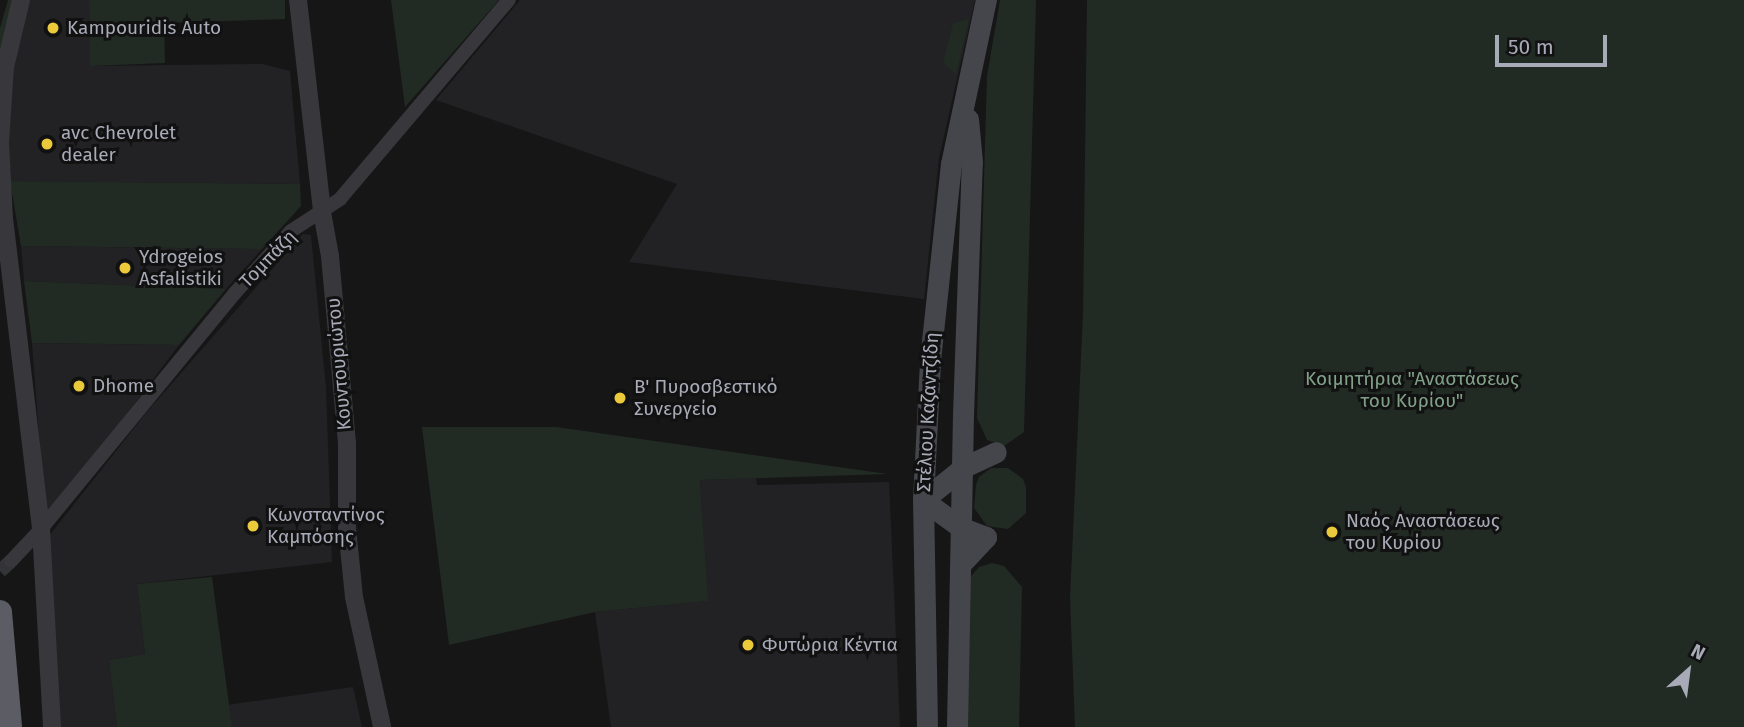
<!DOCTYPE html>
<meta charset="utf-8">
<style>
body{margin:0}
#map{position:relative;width:1744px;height:727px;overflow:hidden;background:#161617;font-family:"Fira Sans",sans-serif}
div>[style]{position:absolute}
.built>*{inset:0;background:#222224}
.green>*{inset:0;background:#222a24}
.minor-tunnel>*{height:14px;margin-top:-7px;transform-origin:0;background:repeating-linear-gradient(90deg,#333437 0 14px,transparent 0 21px)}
.minor>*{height:14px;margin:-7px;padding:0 7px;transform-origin:7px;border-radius:7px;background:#37373c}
.tertiary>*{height:18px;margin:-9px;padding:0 9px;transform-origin:9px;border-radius:9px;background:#37373c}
.secondary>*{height:21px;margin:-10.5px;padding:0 10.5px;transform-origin:10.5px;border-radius:10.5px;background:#45464c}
.trunk>*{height:24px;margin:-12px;padding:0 12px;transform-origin:12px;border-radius:12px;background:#5b5c64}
.dots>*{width:19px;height:19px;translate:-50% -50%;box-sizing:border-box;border:4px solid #111112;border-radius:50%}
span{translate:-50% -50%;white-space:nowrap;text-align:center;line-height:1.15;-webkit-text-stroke:6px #111112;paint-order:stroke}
.poi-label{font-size:19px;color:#a8aab7}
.left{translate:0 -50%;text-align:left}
.street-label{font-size:19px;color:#a8aab7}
.park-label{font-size:19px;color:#80a187}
.north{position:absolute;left:1653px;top:636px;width:70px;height:70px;-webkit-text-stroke:5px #111112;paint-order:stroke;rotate:28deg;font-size:19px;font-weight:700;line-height:28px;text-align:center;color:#a8aab7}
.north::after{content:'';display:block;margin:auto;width:24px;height:32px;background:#a8aab7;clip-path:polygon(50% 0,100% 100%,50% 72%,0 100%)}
.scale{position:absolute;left:1495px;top:35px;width:112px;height:32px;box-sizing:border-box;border:4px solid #a8aab7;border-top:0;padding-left:9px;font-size:21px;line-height:24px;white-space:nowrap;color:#a8aab7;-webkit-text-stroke:5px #111112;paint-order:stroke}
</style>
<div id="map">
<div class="built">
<i style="clip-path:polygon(26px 0,89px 0,91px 66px,262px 64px,290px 71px,300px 184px,10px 181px,7px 149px,10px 67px)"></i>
<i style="clip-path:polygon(520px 0,975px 0,939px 158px,924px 299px,629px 262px,677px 184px,436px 100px)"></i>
<i style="clip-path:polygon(303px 234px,311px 235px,326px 388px,332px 562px,137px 584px,145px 654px,109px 660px,117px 727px,58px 727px,49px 536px,146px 413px)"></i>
<i style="clip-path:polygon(21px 246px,262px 249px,226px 289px,24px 281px)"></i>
<i style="clip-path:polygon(32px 343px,179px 345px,123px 419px,45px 514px)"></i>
<i style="clip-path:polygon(756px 478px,757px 485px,889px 482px,900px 727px,611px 727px,595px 612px,707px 601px,700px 480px)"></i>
<i style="clip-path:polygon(353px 687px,362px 727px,232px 727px,227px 705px)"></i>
</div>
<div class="green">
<i style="clip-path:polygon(8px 0,15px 0,0 71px,0 28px)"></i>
<i style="clip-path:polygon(89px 0,285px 0,285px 19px,164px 23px,165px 63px,90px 66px)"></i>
<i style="clip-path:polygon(391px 0,499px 0,405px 107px)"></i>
<i style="clip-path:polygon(1000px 0,1036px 0,1024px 432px,1004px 446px,987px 440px,977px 418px,987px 76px)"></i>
<i style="clip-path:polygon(1087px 0,1744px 0,1744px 727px,1075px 727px,1070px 598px,1083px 314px)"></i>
<i style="clip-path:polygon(969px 19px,956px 74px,943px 63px,953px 23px)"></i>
<i style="clip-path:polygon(10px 181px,300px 184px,301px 206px,262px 249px,21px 246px)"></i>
<i style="clip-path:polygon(24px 281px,226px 289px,179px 345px,32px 343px)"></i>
<i style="clip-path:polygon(422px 427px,556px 427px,888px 474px,700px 480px,708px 601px,595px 612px,449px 645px)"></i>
<i style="clip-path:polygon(991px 468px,1008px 468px,1023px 479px,1026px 487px,1026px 513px,1008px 529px,987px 526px,974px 508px,976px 485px,979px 477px)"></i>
<i style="clip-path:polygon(992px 563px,1004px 566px,1022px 587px,1019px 727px,964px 727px,967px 581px,979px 567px)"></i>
<i style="clip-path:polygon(212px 577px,232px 727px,117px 727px,109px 660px,145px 654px,137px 584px)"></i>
</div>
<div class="minor-tunnel">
<i style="left:0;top:571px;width:15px;rotate:-42deg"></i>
</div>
<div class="minor">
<i style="left:11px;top:561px;width:44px;rotate:-46.8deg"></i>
<i style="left:41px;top:529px;width:304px;rotate:-50.6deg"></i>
<i style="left:234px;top:294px;width:85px;rotate:-47.9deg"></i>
<i style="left:291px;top:231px;width:59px;rotate:-33.1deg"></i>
<i style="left:340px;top:199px;width:261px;rotate:-49.7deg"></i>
</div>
<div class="tertiary">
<i style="left:21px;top:0;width:69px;rotate:103.4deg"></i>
<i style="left:5px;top:67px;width:75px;rotate:93.8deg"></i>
<i style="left:0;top:142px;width:76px;rotate:87deg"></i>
<i style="left:4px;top:218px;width:313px;rotate:83.2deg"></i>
<i style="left:41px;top:529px;width:198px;rotate:86.8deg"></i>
<i style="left:298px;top:0;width:213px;rotate:83.5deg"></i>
<i style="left:322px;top:212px;width:45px;rotate:79.7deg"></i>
<i style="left:330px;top:256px;width:188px;rotate:84.8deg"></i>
<i style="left:347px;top:443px;width:85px;rotate:90deg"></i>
<i style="left:347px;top:528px;width:69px;rotate:84.2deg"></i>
<i style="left:354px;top:597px;width:133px;rotate:77.8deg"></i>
</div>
<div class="secondary">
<i style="left:923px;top:500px;width:46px;rotate:36.1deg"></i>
<i style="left:960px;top:527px;width:28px;rotate:21deg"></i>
<i style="left:986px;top:537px;width:37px;rotate:133deg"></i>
<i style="left:923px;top:500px;width:53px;rotate:-38.8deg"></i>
<i style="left:964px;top:467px;width:35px;rotate:-25deg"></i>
<i style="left:927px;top:727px;width:227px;rotate:-91deg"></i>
<i style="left:923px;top:500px;width:140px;rotate:-87.1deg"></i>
<i style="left:930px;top:360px;width:197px;rotate:-83.9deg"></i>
<i style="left:951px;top:164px;width:168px;rotate:-78deg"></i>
<i style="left:957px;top:727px;width:312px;rotate:-88.9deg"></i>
<i style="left:963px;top:415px;width:253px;rotate:-88deg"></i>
<i style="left:972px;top:162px;width:43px;rotate:-95.3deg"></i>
</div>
<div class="trunk">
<i style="left:0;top:612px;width:115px;rotate:85deg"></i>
</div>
<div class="dots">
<i style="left:53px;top:28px;background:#eaca3b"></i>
<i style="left:47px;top:144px;background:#eaca3b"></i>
<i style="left:125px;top:268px;background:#eaca3b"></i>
<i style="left:79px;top:386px;background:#eaca3b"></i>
<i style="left:620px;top:398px;background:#eaca3b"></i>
<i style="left:253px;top:526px;background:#eaca3b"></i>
<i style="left:1332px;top:532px;background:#eaca3b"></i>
<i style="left:748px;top:645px;background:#eaca3b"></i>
</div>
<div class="poi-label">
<span class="left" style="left:67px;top:28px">Kampouridis Auto</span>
<span class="left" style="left:61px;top:144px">avc Chevrolet<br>dealer</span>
<span class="left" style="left:139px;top:268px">Ydrogeios<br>Asfalistiki</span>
<span class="left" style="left:93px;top:386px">Dhome</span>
<span class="left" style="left:634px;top:398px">Β' Πυροσβεστικό<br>Συνεργείο</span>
<span class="left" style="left:267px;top:526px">Κωνσταντίνος<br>Καμπόσης</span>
<span class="left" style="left:1346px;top:532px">Ναός Αναστάσεως<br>του Κυρίου</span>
<span class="left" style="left:762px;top:645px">Φυτώρια Κέντια</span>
</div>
<div class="street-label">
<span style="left:268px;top:259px;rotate:-46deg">Τομπάζη</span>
<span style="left:339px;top:364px;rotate:-95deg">Κουντουριώτου</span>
<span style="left:928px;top:412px;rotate:-87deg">Στέλιου Καζαντζίδη</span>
</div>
<div class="park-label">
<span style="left:1412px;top:390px">Κοιμητήρια "Αναστάσεως<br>του Κυρίου"</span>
</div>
<div class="north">N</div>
<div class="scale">50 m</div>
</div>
